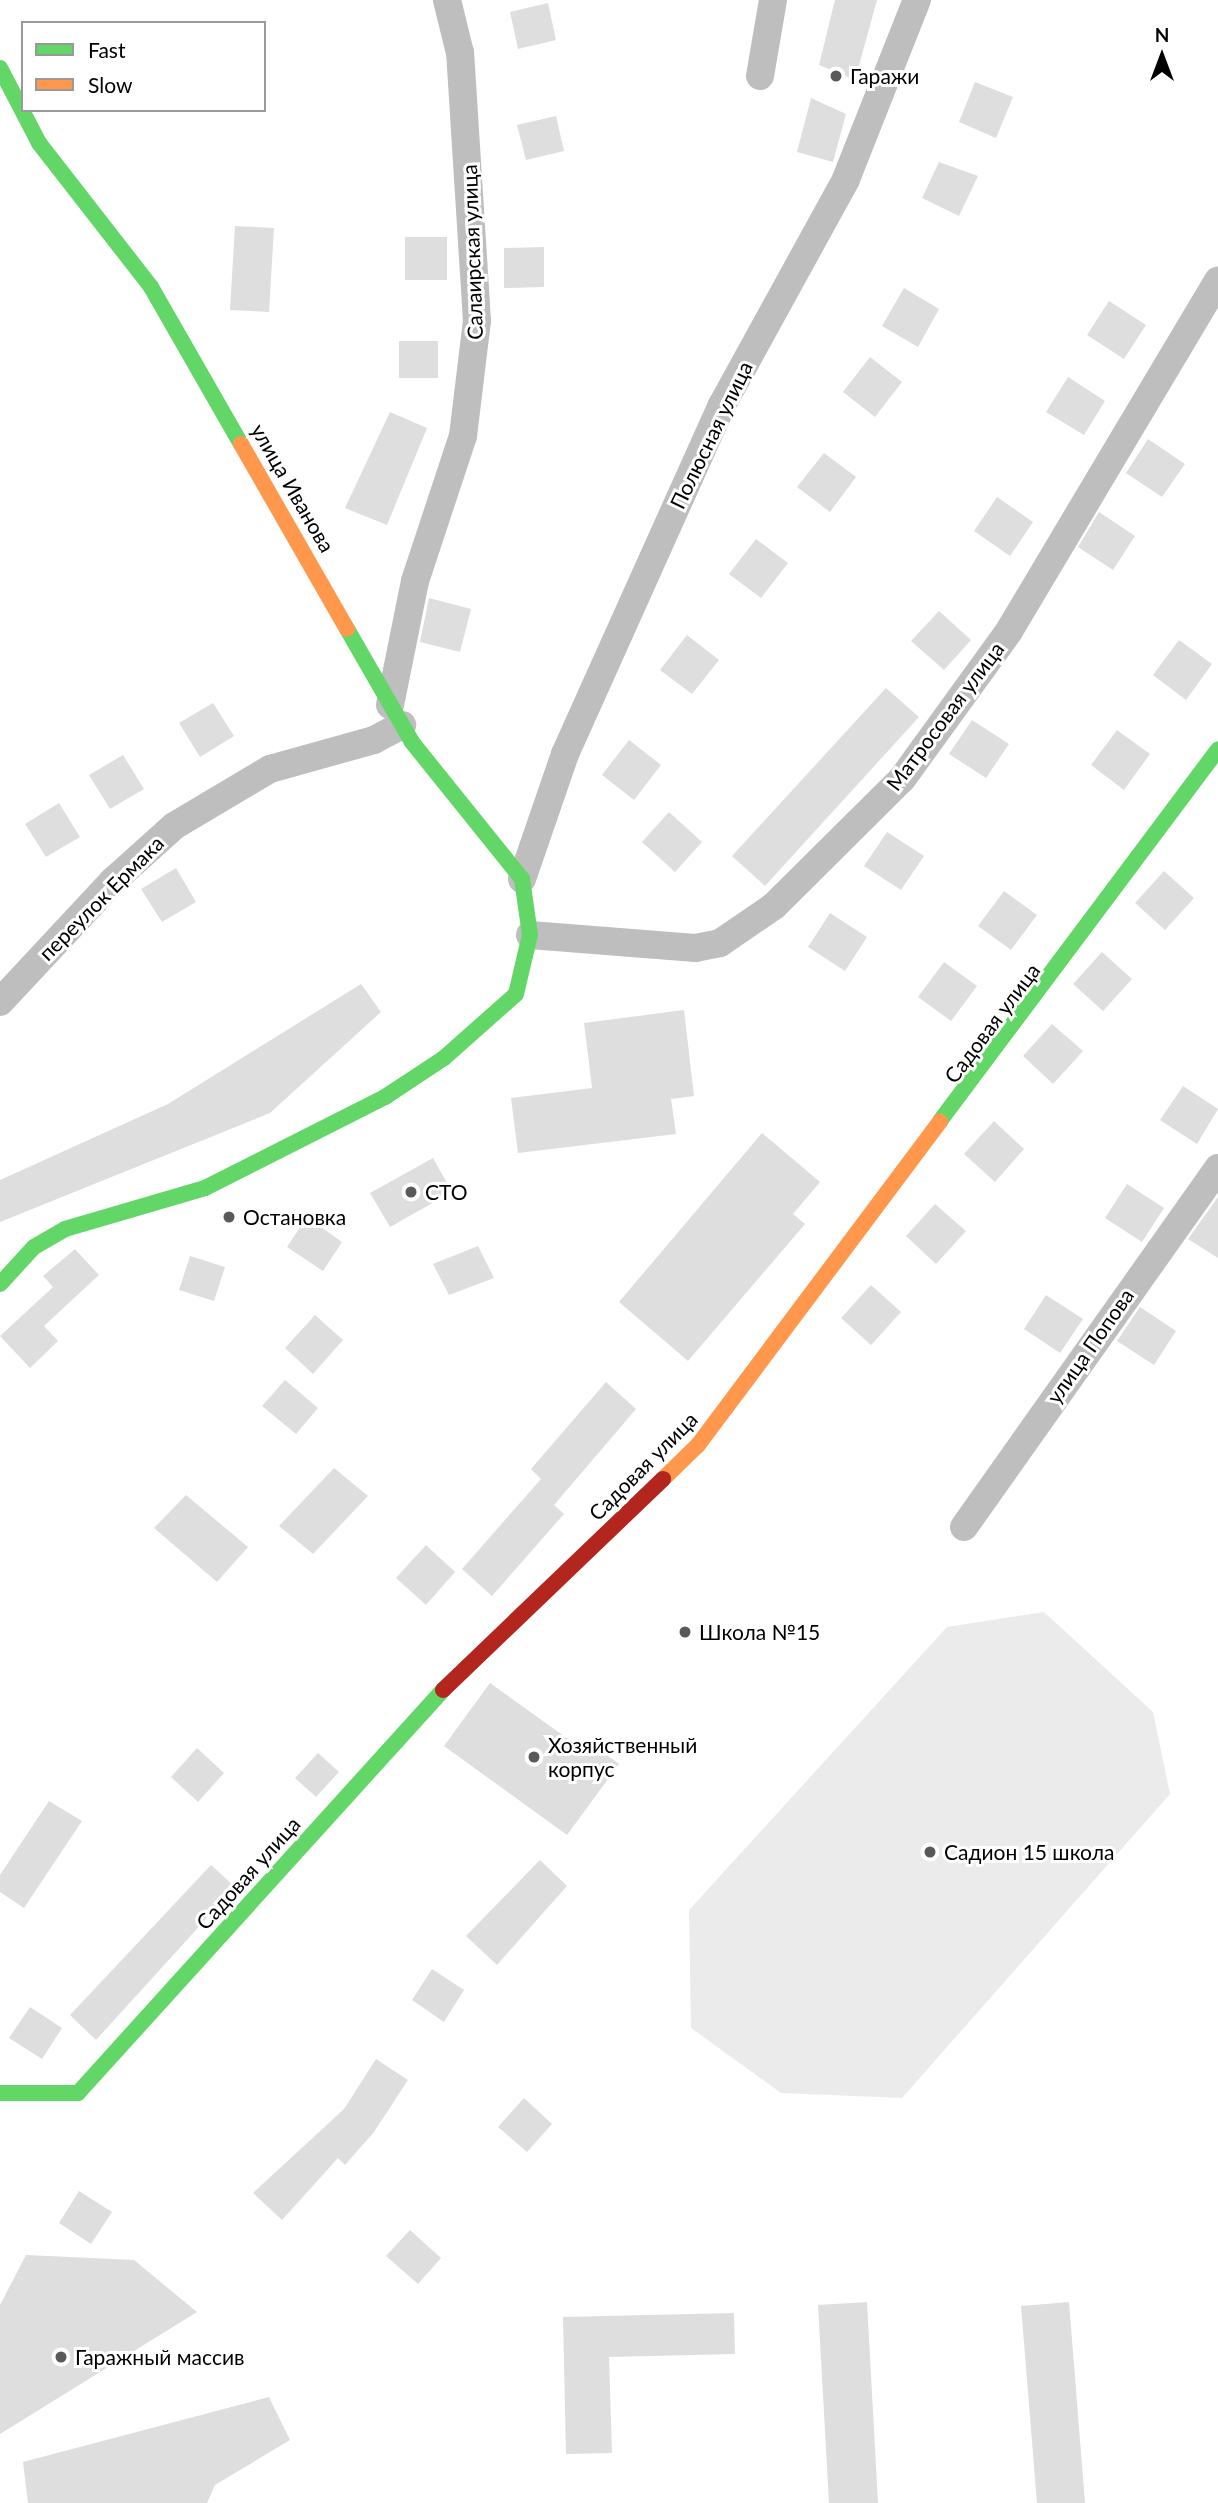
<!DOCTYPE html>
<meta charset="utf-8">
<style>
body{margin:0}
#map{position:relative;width:1218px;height:2503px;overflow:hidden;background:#fff;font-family:Lato,sans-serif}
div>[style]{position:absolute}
.green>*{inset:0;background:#ebebeb}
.building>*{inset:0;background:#dedede}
.street>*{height:28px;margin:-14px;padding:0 14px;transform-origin:14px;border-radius:14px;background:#bebebe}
.fast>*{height:16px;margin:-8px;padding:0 8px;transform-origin:8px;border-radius:8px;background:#63d668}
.slow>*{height:16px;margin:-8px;padding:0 8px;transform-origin:8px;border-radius:8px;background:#ff974d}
.jam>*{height:16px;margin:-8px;padding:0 8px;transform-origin:8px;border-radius:8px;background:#b3261e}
.dots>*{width:19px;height:19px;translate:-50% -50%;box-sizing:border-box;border:4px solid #fff;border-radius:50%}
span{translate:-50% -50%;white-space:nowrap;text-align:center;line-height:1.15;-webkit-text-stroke:6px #fff;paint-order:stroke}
.poi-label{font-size:21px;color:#000}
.left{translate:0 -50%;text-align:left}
.street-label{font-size:21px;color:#000}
.legend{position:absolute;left:21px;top:21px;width:245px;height:91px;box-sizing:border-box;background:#fff;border:2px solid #999;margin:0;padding:9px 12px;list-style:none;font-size:21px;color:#000}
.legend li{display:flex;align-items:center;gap:14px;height:35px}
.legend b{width:35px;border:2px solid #999}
.north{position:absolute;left:1127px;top:21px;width:70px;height:70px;-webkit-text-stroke:5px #fff;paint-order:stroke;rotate:0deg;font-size:19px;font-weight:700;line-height:28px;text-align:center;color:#000}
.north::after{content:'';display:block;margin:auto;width:24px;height:32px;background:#000;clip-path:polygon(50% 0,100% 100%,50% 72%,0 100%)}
</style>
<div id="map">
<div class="green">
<i style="clip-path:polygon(1044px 1612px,1153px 1712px,1170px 1794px,902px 2098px,781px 2093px,691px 2028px,689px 1910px,947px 1627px)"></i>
</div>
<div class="building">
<i style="clip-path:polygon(835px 0,877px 0,855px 80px,819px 65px)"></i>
<i style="clip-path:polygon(548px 3px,556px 40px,518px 49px,510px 12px)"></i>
<i style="clip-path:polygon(975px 82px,1013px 97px,996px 138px,959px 122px)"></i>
<i style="clip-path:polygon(811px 98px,846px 114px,833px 162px,797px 152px)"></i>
<i style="clip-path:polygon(556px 116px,564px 151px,526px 160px,517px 125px)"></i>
<i style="clip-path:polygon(939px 162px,978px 176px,959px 216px,922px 198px)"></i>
<i style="clip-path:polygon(235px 226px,274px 228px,269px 312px,230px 310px)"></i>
<i style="clip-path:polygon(405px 237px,447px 237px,447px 280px,405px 280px)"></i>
<i style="clip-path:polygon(544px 247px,544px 287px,504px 288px,504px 248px)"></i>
<i style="clip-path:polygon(904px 288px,939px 309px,918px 347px,882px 326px)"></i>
<i style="clip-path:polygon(1109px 301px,1146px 325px,1124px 359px,1087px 335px)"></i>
<i style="clip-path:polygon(399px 341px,438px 341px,438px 378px,399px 378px)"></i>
<i style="clip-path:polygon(870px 357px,902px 382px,875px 417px,843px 392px)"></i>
<i style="clip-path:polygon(1068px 377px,1105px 401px,1084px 435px,1046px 412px)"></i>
<i style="clip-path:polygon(390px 412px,427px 428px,387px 525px,345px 508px)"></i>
<i style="clip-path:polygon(1148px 439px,1185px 464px,1162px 497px,1126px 473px)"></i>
<i style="clip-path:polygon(824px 453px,856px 477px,830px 512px,797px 487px)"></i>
<i style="clip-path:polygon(997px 497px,1033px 522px,1010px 556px,974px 531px)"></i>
<i style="clip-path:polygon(1099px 512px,1135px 536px,1113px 570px,1078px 547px)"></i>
<i style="clip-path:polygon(756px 539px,788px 563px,761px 598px,729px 574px)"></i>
<i style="clip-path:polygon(429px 598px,471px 609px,460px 652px,420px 642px)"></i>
<i style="clip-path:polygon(939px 611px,971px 640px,944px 670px,911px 641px)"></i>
<i style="clip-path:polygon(687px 635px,719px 660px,692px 694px,660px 670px)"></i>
<i style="clip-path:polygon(1179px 640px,1212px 664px,1186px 700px,1153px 675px)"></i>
<i style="clip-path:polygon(886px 688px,919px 717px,765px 886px,732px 856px)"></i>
<i style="clip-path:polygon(213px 703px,234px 736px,200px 757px,179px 723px)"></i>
<i style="clip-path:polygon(972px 720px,1009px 744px,986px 778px,949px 754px)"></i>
<i style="clip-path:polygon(1117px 730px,1150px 754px,1124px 790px,1091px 765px)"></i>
<i style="clip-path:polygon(629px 740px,661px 765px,634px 800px,602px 775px)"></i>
<i style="clip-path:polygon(123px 755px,144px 789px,110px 809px,89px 775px)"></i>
<i style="clip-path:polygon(59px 803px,80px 837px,46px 857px,25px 824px)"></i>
<i style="clip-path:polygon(669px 812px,702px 842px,675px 872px,642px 842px)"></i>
<i style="clip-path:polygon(887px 832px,924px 856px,901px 890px,864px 866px)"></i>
<i style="clip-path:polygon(176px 868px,196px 902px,162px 922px,141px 889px)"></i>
<i style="clip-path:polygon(1164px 871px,1194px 898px,1165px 930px,1135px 903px)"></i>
<i style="clip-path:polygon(1004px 891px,1037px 915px,1011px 950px,978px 926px)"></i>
<i style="clip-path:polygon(830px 913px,867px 937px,845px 971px,808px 947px)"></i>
<i style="clip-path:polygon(1102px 952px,1132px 979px,1103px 1011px,1073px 984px)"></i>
<i style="clip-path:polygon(944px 962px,977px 986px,951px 1021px,918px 997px)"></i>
<i style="clip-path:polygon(361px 984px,381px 1012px,270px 1113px,0 1222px,0 1180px,168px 1104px)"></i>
<i style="clip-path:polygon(684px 1010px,694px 1096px,671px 1099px,676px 1134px,518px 1153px,511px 1098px,592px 1088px,584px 1023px)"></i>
<i style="clip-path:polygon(1052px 1024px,1083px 1051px,1053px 1084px,1023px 1056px)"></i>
<i style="clip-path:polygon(1183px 1086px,1218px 1109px,1197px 1144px,1160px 1120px)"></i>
<i style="clip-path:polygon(994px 1121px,1024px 1149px,995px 1182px,964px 1154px)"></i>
<i style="clip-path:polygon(762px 1133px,820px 1182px,793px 1214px,805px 1224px,688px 1361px,619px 1302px)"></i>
<i style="clip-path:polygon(433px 1158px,452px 1192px,390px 1227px,370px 1193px)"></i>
<i style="clip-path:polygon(1127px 1184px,1164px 1208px,1142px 1242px,1105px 1218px)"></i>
<i style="clip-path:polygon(1218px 1197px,1218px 1258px,1188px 1239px)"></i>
<i style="clip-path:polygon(935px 1204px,966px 1231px,936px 1264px,906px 1236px)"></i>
<i style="clip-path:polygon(307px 1217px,342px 1242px,323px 1271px,287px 1247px)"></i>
<i style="clip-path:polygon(478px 1246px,494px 1278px,449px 1295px,433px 1264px)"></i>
<i style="clip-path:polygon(75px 1249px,99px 1275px,44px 1326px,58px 1341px,30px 1368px,0 1336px,53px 1287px,43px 1276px)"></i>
<i style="clip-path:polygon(190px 1256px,225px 1267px,214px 1301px,179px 1290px)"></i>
<i style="clip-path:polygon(871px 1285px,901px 1312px,871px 1345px,841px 1318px)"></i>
<i style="clip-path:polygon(1046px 1295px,1083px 1319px,1060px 1353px,1024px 1329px)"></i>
<i style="clip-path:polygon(1140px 1307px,1176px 1331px,1154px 1365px,1117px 1341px)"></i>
<i style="clip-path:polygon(315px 1315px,343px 1340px,313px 1374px,285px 1348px)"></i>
<i style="clip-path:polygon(285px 1380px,318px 1408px,296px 1434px,262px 1406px)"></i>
<i style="clip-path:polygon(606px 1382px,636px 1409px,554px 1505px,564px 1514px,492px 1596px,462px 1569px,541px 1479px,531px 1469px)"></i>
<i style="clip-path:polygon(334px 1468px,368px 1496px,313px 1554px,279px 1526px)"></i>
<i style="clip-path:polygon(186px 1495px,248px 1547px,217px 1582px,154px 1528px)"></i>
<i style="clip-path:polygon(426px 1545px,455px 1572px,426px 1605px,396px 1578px)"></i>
<i style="clip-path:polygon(490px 1683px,582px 1749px,588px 1741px,619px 1764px,567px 1835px,444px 1746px)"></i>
<i style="clip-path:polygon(197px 1748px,224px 1773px,198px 1802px,171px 1777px)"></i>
<i style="clip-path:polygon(318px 1753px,339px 1772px,316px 1797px,295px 1778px)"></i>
<i style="clip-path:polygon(49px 1801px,82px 1821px,24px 1908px,0 1892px,0 1875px)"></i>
<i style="clip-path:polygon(540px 1860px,567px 1886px,497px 1965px,466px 1936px)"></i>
<i style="clip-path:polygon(211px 1865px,235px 1887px,96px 2040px,70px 2015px)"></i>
<i style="clip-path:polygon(432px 1969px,464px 1990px,444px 2022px,412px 2000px)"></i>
<i style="clip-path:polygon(30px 2007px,62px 2028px,42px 2059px,9px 2038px)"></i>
<i style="clip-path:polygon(376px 2059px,408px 2080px,374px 2132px,345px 2165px,338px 2158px,282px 2220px,253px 2193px,344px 2109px)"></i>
<i style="clip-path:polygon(524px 2098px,552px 2124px,527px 2152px,498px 2127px)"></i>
<i style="clip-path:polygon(79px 2191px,112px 2212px,91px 2244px,59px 2223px)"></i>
<i style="clip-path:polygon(410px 2230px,441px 2258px,418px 2284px,386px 2256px)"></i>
<i style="clip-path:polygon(26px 2255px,134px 2260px,197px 2312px,0 2434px,0 2305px)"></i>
<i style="clip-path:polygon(867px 2302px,878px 2503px,829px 2503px,818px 2305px)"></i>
<i style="clip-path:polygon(1069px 2302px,1085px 2503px,1037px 2503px,1021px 2306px)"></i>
<i style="clip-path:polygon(734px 2313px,735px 2354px,609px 2357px,612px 2453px,566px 2454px,563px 2317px)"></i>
<i style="clip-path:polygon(269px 2397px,290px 2440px,215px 2485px,207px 2503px,28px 2503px,23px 2462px)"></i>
</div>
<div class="street">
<i style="left:760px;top:76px;width:77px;rotate:-80.3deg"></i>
<i style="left:390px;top:705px;width:126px;rotate:-78.6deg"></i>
<i style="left:415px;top:581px;width:153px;rotate:-71.7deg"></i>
<i style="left:463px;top:436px;width:116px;rotate:-83.1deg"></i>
<i style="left:477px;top:321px;width:269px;rotate:-93.6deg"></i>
<i style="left:460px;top:53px;width:55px;rotate:-103.8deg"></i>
<i style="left:522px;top:879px;width:132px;rotate:-71deg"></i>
<i style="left:565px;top:754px;width:383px;rotate:-65.8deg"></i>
<i style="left:722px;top:405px;width:258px;rotate:-61.2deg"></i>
<i style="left:846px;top:179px;width:193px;rotate:-68.4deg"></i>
<i style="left:530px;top:935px;width:166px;rotate:4.5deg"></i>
<i style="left:695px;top:948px;width:25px;rotate:-11deg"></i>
<i style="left:720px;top:943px;width:65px;rotate:-34.4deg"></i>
<i style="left:774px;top:906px;width:180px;rotate:-44.8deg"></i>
<i style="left:902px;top:779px;width:183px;rotate:-54.1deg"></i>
<i style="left:1009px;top:631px;width:408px;rotate:-59.2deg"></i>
<i style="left:0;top:1002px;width:166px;rotate:-47deg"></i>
<i style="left:113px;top:881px;width:82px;rotate:-42deg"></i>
<i style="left:174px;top:826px;width:112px;rotate:-30.7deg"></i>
<i style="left:270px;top:769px;width:108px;rotate:-15.6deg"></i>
<i style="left:374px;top:740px;width:32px;rotate:-28deg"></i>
<i style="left:964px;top:1527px;width:440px;rotate:-54.7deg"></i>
</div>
<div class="fast">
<i style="left:0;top:68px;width:85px;rotate:62.5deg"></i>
<i style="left:39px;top:143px;width:182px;rotate:52.1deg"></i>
<i style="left:151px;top:287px;width:181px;rotate:60.2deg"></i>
<i style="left:940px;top:1121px;width:464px;rotate:-53.2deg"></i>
<i style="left:0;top:1284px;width:50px;rotate:-47.4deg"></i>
<i style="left:34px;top:1247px;width:36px;rotate:-30deg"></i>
<i style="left:65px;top:1229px;width:146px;rotate:-16.3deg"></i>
<i style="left:205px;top:1188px;width:202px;rotate:-26.8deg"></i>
<i style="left:385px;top:1097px;width:71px;rotate:-33.5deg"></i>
<i style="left:444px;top:1058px;width:96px;rotate:-41.6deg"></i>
<i style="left:516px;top:994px;width:61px;rotate:-76.7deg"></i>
<i style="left:530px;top:935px;width:57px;rotate:-98.1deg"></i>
<i style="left:522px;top:879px;width:176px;rotate:-128.8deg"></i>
<i style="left:412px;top:742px;width:130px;rotate:-119.9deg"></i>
<i style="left:0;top:2093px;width:78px"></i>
<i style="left:78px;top:2093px;width:544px;rotate:-47.83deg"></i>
</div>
<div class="slow">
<i style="left:241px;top:444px;width:213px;rotate:60.2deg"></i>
<i style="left:663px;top:1479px;width:49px;rotate:-44.2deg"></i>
<i style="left:698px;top:1445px;width:404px;rotate:-53.2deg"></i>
</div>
<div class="jam">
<i style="left:443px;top:1690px;width:305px;rotate:-43.8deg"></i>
</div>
<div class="dots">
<i style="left:836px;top:76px;background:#595959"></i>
<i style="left:411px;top:1192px;background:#595959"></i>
<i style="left:229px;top:1217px;background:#595959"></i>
<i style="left:685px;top:1632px;background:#595959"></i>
<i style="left:534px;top:1757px;background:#595959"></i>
<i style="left:930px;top:1852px;background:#595959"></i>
<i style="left:61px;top:2357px;background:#595959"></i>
</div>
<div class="poi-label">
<span class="left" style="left:850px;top:76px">Гаражи</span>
<span class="left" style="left:425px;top:1192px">СТО</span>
<span class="left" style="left:243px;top:1217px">Остановка</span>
<span class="left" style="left:699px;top:1632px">Школа №15</span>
<span class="left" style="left:548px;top:1757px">Хозяйственный<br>корпус</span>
<span class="left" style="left:944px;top:1852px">Садион 15 школа</span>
<span class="left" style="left:75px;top:2357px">Гаражный массив</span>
</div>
<div class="street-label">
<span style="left:472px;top:252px;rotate:-92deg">Салаирская улица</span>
<span style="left:711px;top:435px;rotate:-64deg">Полюсная улица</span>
<span style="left:293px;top:488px;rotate:60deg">улица Иванова</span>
<span style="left:945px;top:716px;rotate:-53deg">Матросовая улица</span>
<span style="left:101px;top:898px;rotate:-45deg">переулок Ермака</span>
<span style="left:992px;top:1023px;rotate:-53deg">Садовая улица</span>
<span style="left:1090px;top:1346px;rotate:-55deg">улица Попова</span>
<span style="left:643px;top:1466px;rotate:-45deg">Садовая улица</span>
<span style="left:248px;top:1873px;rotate:-48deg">Садовая улица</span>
</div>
<ul class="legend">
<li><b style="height:9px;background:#63d668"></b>Fast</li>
<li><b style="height:9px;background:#ff974d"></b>Slow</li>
</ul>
<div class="north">N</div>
</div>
